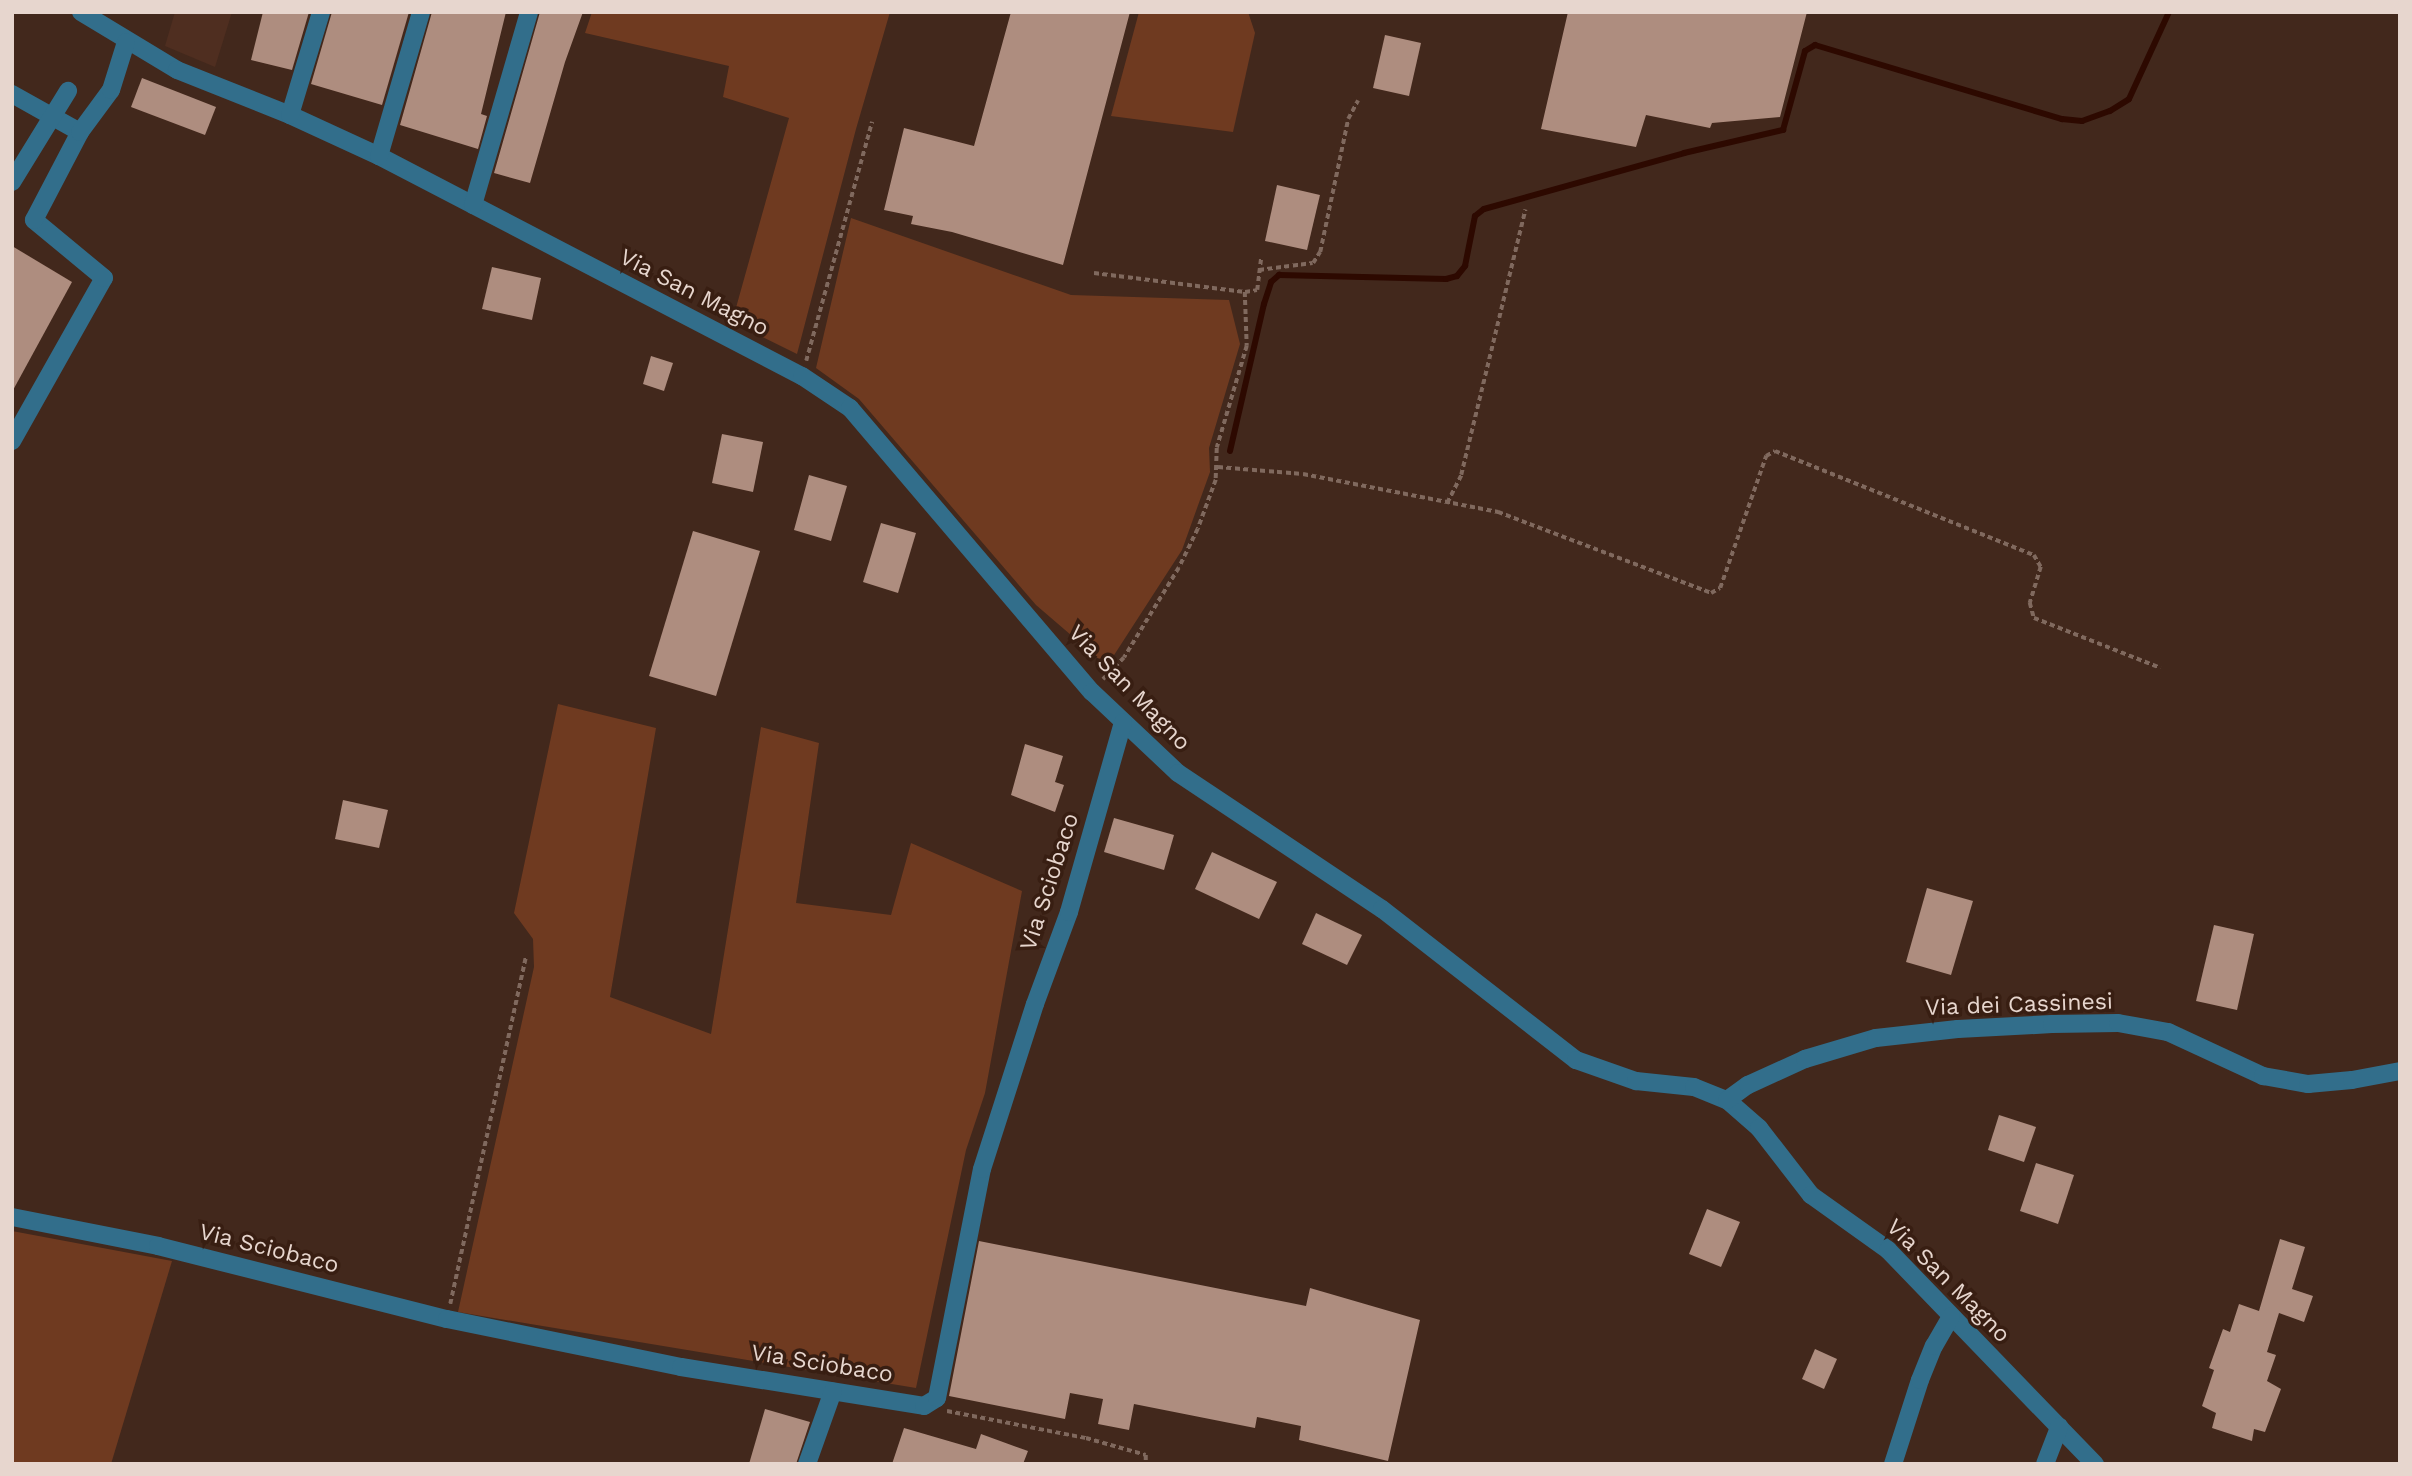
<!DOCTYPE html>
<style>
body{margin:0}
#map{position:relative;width:2412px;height:1476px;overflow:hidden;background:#42281c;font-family:"Work Sans",sans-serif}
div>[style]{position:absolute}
.built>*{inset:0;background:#4f2e20}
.green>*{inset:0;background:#6f3a20}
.stream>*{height:6px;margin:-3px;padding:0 3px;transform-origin:3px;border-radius:3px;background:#2d0900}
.building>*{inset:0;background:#ae8d7f}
.path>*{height:3.5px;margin-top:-1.75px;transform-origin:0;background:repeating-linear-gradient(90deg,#80695e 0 5px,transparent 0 8.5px)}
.minor>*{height:18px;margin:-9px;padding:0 9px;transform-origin:9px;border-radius:9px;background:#326e8b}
span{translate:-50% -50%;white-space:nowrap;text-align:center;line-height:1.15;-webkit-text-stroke:7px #381e12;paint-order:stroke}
.street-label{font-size:23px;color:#e7d6ce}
.frame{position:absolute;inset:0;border:14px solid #e7d6ce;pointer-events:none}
</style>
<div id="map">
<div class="built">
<i style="clip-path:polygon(175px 12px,232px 12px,215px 67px,165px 46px)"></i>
</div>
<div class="green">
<i style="clip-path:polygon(592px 12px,890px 12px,856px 129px,797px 354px,732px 322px,789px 118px,723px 97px,729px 66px,585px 33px)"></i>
<i style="clip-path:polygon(1139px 12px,1248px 12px,1255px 33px,1233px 132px,1111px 116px)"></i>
<i style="clip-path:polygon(851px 218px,1071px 295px,1229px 300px,1240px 344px,1209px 448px,1210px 472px,1182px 550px,1107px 666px,1036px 605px,859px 399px,816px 368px)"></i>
<i style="clip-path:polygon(558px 704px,656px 728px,610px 997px,711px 1034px,761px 727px,819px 743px,796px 903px,891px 915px,911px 843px,1022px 891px,985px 1093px,966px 1150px,916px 1388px,458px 1312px,534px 967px,533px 939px,514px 913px)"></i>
<i style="clip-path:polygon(12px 1231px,172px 1261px,111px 1464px,12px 1464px)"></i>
</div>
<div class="stream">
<i style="left:1230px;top:451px;width:151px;rotate:-77deg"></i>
<i style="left:1264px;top:304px;width:23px;rotate:-72deg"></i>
<i style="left:1271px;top:282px;width:11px;rotate:-41deg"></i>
<i style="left:1279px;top:275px;width:167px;rotate:1.4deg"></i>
<i style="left:1446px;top:279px;width:11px;rotate:-15deg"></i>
<i style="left:1457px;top:276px;width:13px;rotate:-51deg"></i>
<i style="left:1465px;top:266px;width:51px;rotate:-78.7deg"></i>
<i style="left:1475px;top:216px;width:11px;rotate:-38deg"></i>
<i style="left:1484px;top:209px;width:208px;rotate:-15.6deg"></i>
<i style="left:1684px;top:153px;width:102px;rotate:-13.1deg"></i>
<i style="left:1783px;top:130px;width:82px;rotate:-74.4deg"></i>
<i style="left:1805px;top:51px;width:12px;rotate:-31deg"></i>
<i style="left:1815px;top:45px;width:258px;rotate:16.7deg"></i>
<i style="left:2062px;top:119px;width:20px;rotate:6deg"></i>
<i style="left:2082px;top:121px;width:30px;rotate:-20deg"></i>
<i style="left:2110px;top:111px;width:22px;rotate:-32deg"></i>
<i style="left:2129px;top:99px;width:96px;rotate:-65.3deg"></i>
</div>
<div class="building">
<i style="clip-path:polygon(263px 12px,309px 12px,292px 70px,251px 60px)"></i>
<i style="clip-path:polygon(332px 12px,409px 12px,382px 105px,311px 84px)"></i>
<i style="clip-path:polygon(432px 12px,506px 12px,481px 114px,487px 116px,478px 149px,400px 125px)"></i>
<i style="clip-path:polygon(540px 12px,583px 12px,565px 62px,530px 183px,494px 173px)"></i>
<i style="clip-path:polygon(1011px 12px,1130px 12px,1063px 265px,952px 232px,911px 224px,913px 216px,884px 210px,904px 128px,974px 146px)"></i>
<i style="clip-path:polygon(1568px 12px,1807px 12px,1780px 117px,1712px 123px,1710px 128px,1646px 115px,1636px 147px,1541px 129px)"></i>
<i style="clip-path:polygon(1385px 35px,1421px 43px,1409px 96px,1373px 88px)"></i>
<i style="clip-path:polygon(142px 78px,216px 107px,205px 135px,131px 107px)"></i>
<i style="clip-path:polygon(1277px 185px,1320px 195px,1307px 250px,1265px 241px)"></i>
<i style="clip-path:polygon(12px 246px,72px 282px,12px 392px)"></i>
<i style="clip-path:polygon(492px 267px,541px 278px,532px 320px,482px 309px)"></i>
<i style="clip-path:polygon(651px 356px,673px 363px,664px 391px,643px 384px)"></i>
<i style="clip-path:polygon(722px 434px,763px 442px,753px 492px,712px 483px)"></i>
<i style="clip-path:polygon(809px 475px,847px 486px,831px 541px,794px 530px)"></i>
<i style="clip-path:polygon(881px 523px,916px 533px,898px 593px,863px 582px)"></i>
<i style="clip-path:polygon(693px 531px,760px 551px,716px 696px,649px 676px)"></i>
<i style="clip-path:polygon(1025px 744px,1063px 756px,1055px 782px,1064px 785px,1055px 812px,1011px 795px)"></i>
<i style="clip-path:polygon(343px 800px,388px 810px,379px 848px,335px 839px)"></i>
<i style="clip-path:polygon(1114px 818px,1174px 835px,1164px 870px,1104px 852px)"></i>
<i style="clip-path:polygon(1212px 852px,1277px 882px,1259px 919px,1195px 889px)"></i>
<i style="clip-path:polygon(1927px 888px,1973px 901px,1951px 975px,1906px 962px)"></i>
<i style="clip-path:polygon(1316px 913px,1362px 935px,1347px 965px,1302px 944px)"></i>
<i style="clip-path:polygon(2214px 925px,2254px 934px,2237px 1010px,2196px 1001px)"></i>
<i style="clip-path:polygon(1999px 1115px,2036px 1127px,2024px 1162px,1988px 1150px)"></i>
<i style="clip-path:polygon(2036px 1163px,2074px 1175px,2058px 1224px,2020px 1211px)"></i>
<i style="clip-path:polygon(1707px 1209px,1740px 1222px,1721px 1267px,1689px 1254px)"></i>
<i style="clip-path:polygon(2280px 1239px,2305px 1247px,2292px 1289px,2313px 1296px,2304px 1322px,2279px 1313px,2267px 1352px,2276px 1355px,2267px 1381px,2281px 1389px,2265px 1432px,2254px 1429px,2252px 1441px,2212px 1428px,2216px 1413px,2202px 1406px,2214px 1370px,2209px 1368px,2223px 1329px,2230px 1332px,2239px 1304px,2259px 1311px)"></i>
<i style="clip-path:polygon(979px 1241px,1306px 1306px,1310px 1288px,1420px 1320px,1388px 1461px,1299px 1440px,1301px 1426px,1257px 1417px,1255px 1428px,1134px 1404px,1129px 1430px,1098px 1424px,1103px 1399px,1070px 1393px,1065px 1419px,949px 1396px)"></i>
<i style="clip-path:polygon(1815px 1349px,1837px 1359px,1824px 1389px,1802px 1379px)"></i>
<i style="clip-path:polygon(765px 1409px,810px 1422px,796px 1464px,749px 1464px)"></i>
<i style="clip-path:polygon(904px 1428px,976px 1449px,981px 1434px,1028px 1451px,1023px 1464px,892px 1464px)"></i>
</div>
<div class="path">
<i style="left:1259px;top:270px;width:54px;rotate:-7.4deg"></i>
<i style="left:1313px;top:263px;width:13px;rotate:-58deg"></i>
<i style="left:1320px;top:252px;width:136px;rotate:-78.1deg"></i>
<i style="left:1348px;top:119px;width:21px;rotate:-62deg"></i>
<i style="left:1094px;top:273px;width:152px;rotate:7.2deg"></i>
<i style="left:1245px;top:292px;width:54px;rotate:87.9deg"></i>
<i style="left:1247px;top:346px;width:106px;rotate:106.4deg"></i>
<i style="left:1217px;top:448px;width:32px;rotate:92deg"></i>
<i style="left:1216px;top:480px;width:52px;rotate:110.2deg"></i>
<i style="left:1198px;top:529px;width:43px;rotate:116deg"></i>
<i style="left:1179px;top:568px;width:105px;rotate:121.4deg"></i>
<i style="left:1124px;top:658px;width:30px;rotate:134deg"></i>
<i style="left:1245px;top:292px;width:12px;rotate:-9deg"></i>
<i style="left:1257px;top:290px;width:33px;rotate:-83deg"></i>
<i style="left:806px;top:361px;width:248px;rotate:-74.6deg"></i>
<i style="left:1218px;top:467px;width:85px;rotate:4.7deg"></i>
<i style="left:1303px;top:474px;width:199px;rotate:11deg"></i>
<i style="left:1498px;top:512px;width:228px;rotate:20.8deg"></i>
<i style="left:1711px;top:593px;width:10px;rotate:-29deg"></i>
<i style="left:1720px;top:588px;width:140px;rotate:-70.8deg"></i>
<i style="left:1766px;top:456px;width:10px;rotate:-29deg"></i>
<i style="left:1775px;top:451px;width:279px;rotate:21.9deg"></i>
<i style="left:2034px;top:555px;width:14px;rotate:60deg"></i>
<i style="left:2041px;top:567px;width:38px;rotate:107deg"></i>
<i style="left:2030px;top:603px;width:16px;rotate:75deg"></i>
<i style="left:2034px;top:618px;width:136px;rotate:21.5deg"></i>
<i style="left:1447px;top:503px;width:31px;rotate:-63deg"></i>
<i style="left:1461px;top:475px;width:273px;rotate:-76.4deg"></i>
<i style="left:450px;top:1304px;width:356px;rotate:-77.7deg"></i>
<i style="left:947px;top:1411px;width:142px;rotate:11deg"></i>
<i style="left:1086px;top:1438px;width:62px;rotate:15.8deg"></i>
<i style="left:1146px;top:1455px;width:9px;rotate:90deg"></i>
</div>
<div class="minor">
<i style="left:81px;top:12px;width:112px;rotate:31.1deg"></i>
<i style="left:177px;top:70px;width:122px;rotate:21.7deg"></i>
<i style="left:290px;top:115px;width:98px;rotate:24.7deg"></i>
<i style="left:379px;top:156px;width:477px;rotate:27.5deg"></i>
<i style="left:802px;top:376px;width:58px;rotate:33.7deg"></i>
<i style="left:850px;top:408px;width:373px;rotate:49.6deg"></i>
<i style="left:1092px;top:692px;width:118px;rotate:43.3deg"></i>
<i style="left:1178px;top:773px;width:245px;rotate:33.7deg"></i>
<i style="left:1382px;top:909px;width:246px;rotate:37.9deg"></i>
<i style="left:1576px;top:1060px;width:64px;rotate:19.3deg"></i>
<i style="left:1636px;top:1081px;width:58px;rotate:5.9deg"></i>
<i style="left:1694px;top:1087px;width:35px;rotate:22deg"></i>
<i style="left:1727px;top:1100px;width:43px;rotate:41.2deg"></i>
<i style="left:1759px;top:1128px;width:85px;rotate:52.2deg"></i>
<i style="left:1811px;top:1195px;width:95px;rotate:35.5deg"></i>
<i style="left:1888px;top:1250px;width:298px;rotate:46deg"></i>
<i style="left:12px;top:94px;width:78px;rotate:29.2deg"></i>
<i style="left:290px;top:115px;width:108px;rotate:-73.2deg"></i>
<i style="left:379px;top:156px;width:150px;rotate:-73.7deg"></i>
<i style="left:12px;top:182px;width:107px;rotate:-58.4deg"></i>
<i style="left:473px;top:205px;width:201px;rotate:-73.8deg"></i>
<i style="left:12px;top:441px;width:187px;rotate:-60.6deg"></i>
<i style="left:104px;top:278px;width:91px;rotate:-140.4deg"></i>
<i style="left:34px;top:220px;width:99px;rotate:-62.4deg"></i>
<i style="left:80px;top:132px;width:52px;rotate:-53.6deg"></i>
<i style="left:111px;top:90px;width:50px;rotate:-72.6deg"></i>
<i style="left:1727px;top:1100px;width:26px;rotate:-36deg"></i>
<i style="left:1748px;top:1085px;width:63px;rotate:-24.5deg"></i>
<i style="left:1805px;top:1059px;width:74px;rotate:-16.5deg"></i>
<i style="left:1876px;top:1038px;width:82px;rotate:-6.3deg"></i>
<i style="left:1958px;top:1029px;width:94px;rotate:-3deg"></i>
<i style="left:2052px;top:1024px;width:66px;rotate:-0.9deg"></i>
<i style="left:2118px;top:1023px;width:51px;rotate:10.2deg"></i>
<i style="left:2168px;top:1032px;width:105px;rotate:24.9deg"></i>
<i style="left:2263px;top:1076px;width:46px;rotate:10.1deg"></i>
<i style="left:2308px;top:1084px;width:44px;rotate:-5.2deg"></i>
<i style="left:2352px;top:1080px;width:49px;rotate:-10.6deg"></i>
<i style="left:12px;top:1217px;width:149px;rotate:11.2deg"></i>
<i style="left:158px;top:1246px;width:298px;rotate:14.2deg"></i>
<i style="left:447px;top:1319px;width:239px;rotate:11.6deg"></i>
<i style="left:681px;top:1367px;width:246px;rotate:9.1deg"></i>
<i style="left:924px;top:1406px;width:15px;rotate:-32deg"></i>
<i style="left:937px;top:1398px;width:233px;rotate:-78.9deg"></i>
<i style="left:982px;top:1169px;width:173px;rotate:-72.2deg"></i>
<i style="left:1035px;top:1004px;width:98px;rotate:-69.7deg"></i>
<i style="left:1069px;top:912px;width:197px;rotate:-74.1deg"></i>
<i style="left:807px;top:1464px;width:77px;rotate:-70.4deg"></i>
<i style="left:1893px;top:1464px;width:88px;rotate:-72.2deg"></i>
<i style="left:1920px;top:1380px;width:37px;rotate:-68deg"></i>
<i style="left:1934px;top:1346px;width:34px;rotate:-60deg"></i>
<i style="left:2045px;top:1464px;width:40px;rotate:-69deg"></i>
</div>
<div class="street-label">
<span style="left:694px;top:293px;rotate:27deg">Via San Magno</span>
<span style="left:1129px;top:688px;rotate:46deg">Via San Magno</span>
<span style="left:1050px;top:882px;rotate:-72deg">Via Sciobaco</span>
<span style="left:2019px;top:1005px;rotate:-2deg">Via dei Cassinesi</span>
<span style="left:269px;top:1249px;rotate:14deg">Via Sciobaco</span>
<span style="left:1948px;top:1281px;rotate:45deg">Via San Magno</span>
<span style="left:822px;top:1364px;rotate:9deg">Via Sciobaco</span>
</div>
<div class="frame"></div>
</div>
